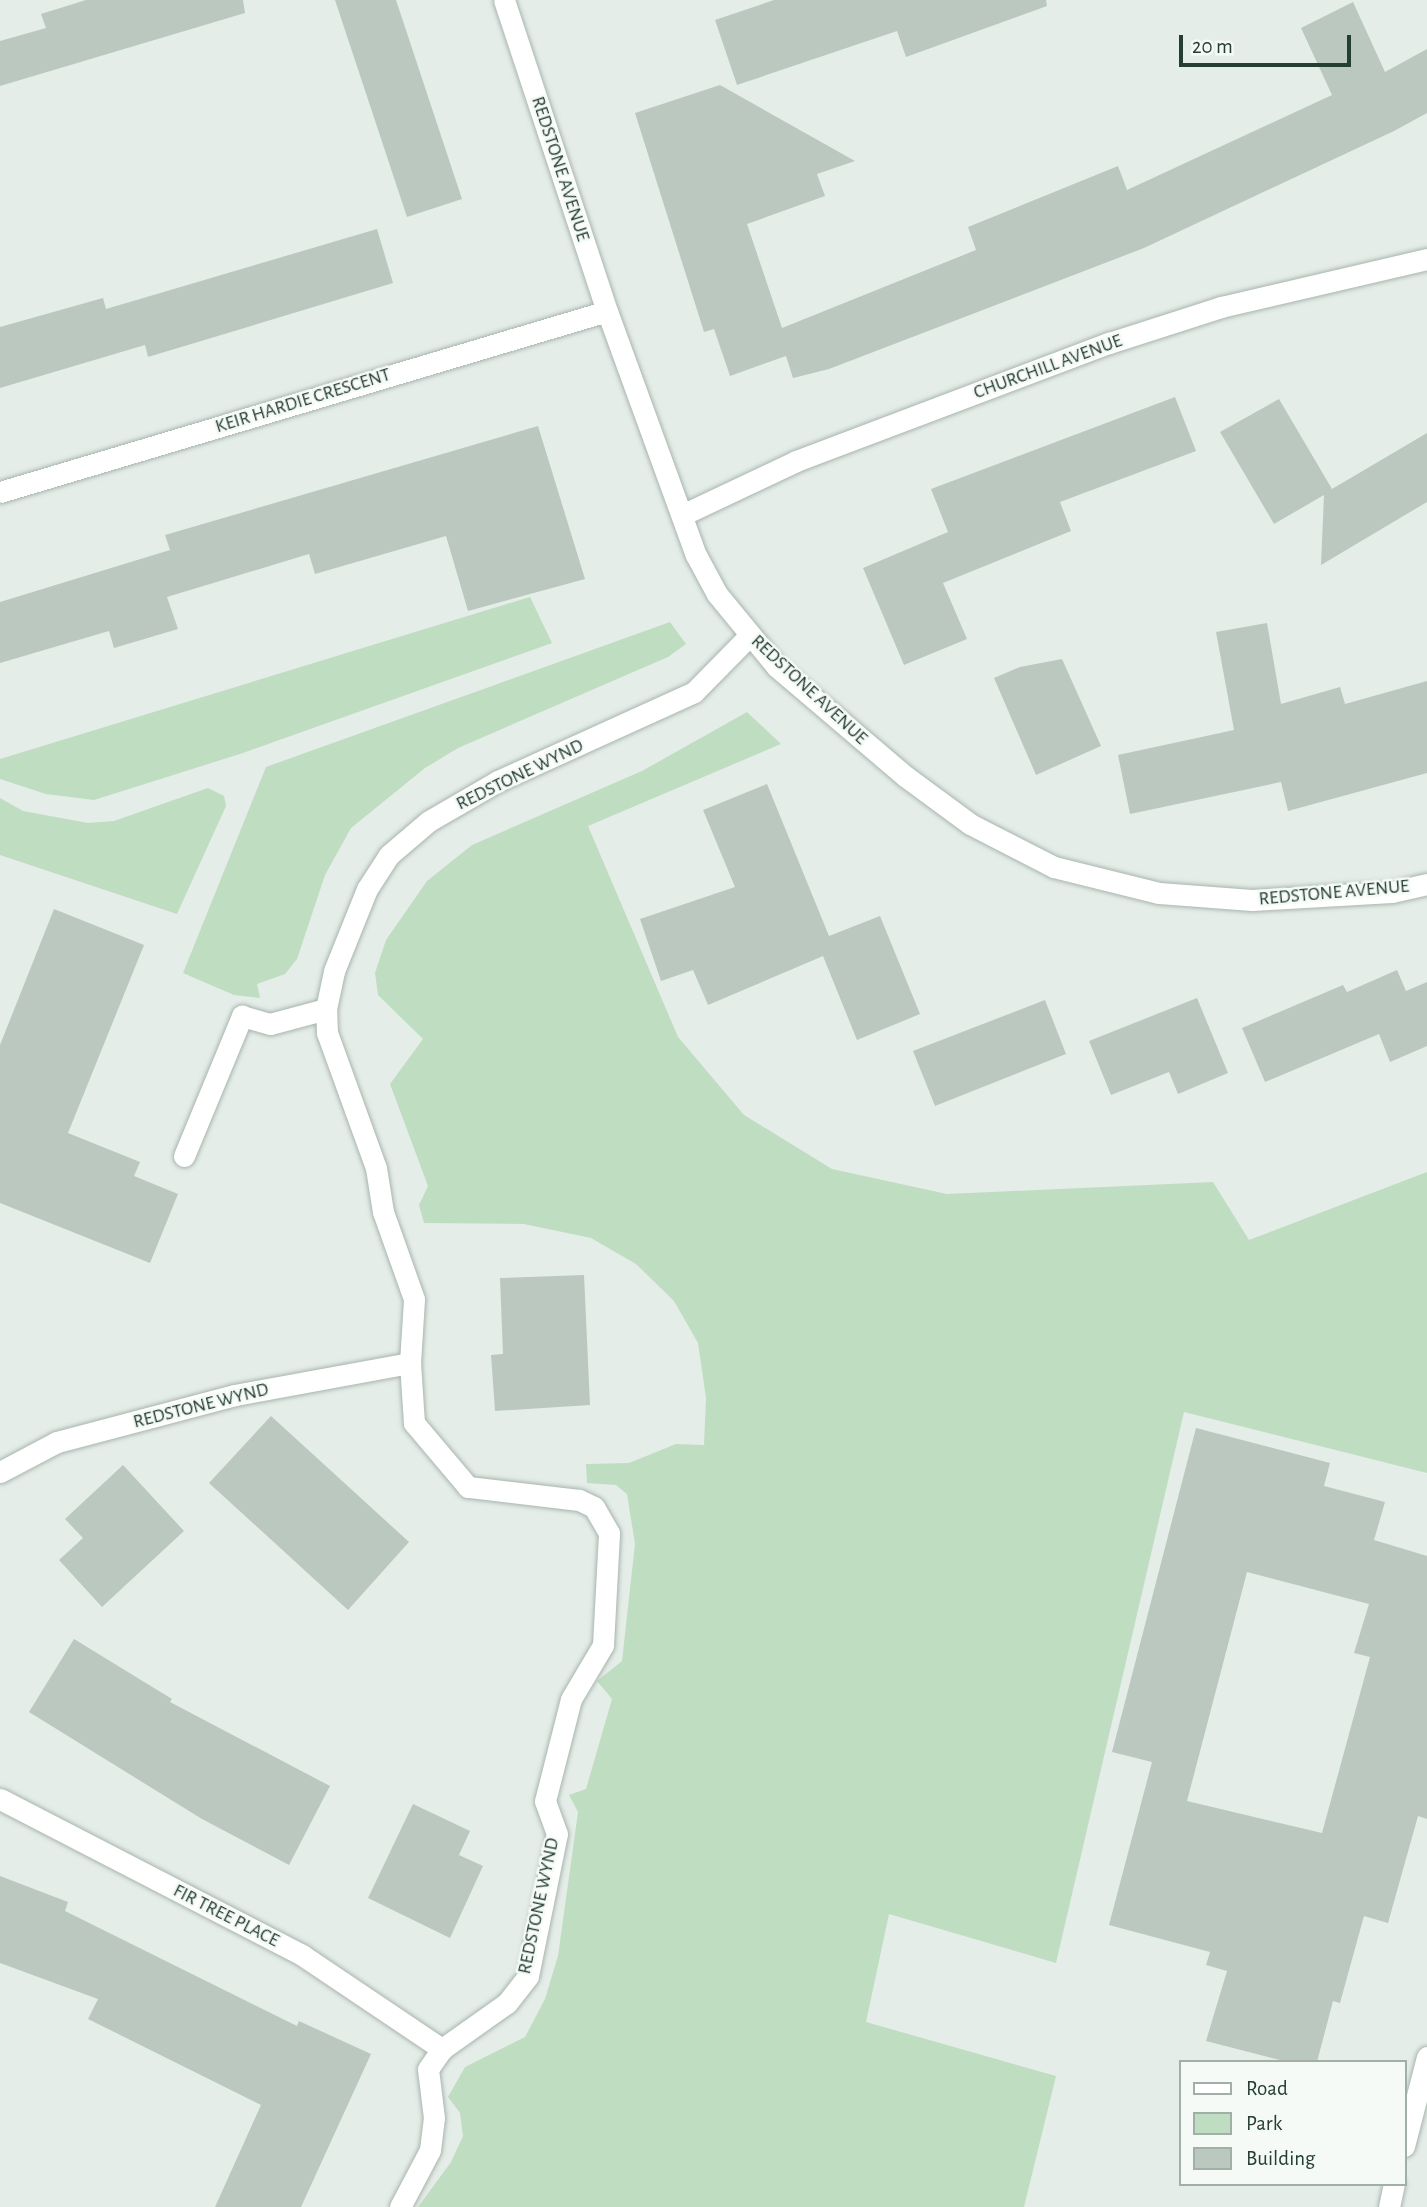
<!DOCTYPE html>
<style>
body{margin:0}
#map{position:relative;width:1427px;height:2207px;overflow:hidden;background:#e5ede8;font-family:"Alegreya Sans",sans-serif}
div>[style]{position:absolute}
.green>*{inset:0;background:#bfddc1}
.building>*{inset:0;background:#bac8c0}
.roads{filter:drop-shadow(0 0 2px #a8b5ae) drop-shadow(0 0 2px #a8b5ae)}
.minor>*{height:21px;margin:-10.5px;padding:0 10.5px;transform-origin:10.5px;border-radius:10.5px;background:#fff}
span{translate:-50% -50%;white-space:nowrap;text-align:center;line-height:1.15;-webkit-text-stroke:5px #f5faf7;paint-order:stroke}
.street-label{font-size:19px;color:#253e32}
.legend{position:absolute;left:1179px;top:2060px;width:228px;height:126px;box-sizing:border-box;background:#f5faf7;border:2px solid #a2afa8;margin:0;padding:9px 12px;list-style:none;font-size:21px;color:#253e32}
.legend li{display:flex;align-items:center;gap:14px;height:35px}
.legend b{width:35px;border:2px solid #a2afa8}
.scale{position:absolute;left:1179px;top:35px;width:172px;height:32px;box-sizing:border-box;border:4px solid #253e32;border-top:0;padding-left:9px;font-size:21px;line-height:24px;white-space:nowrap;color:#253e32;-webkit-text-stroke:5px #f5faf7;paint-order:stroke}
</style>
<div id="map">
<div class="green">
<i style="clip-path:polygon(530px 597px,552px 643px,243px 753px,94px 800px,46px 794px,0 779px,0 759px)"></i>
<i style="clip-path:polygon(670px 622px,686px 644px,668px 657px,458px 748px,425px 768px,351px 828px,325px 875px,297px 959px,285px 974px,257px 984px,260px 998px,234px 995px,183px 973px,266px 767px)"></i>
<i style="clip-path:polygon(747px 712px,781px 744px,588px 826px,678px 1037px,744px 1115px,832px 1169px,947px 1194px,1213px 1182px,1249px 1240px,1427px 1172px,1427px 1473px,1184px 1412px,1056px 1963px,889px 1914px,866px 2022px,1056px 2076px,1024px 2207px,418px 2207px,451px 2162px,463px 2136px,460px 2113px,448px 2097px,465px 2067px,525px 2037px,545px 1999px,558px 1956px,578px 1812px,569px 1795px,586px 1789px,612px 1699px,597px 1681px,622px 1661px,635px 1544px,627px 1494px,616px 1485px,587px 1483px,586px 1464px,629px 1463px,676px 1444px,704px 1445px,706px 1398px,698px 1343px,674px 1301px,636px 1264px,591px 1238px,524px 1224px,424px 1223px,419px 1205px,428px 1186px,390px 1084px,423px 1039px,378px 995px,375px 973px,386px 940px,427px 881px,472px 845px,642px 771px)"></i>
<i style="clip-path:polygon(208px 788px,224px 796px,226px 806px,177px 914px,0 855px,0 798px,23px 811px,88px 823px,114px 821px)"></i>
</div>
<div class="building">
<i style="clip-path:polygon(86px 0,243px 0,245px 13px,0 86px,0 41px,46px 28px,41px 14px)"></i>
<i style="clip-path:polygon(335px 0,396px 0,462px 199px,407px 217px)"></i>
<i style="clip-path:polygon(774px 0,1046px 0,1047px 6px,906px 57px,897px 31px,737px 85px,715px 20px)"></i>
<i style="clip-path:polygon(1353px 2px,1385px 72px,1427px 49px,1427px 113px,1394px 131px,1144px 248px,829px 369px,793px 378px,786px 356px,730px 376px,714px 329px,704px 332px,635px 113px,720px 85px,855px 161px,817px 174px,825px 196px,747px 224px,782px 328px,976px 250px,968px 227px,1118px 166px,1127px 190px,1332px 95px,1301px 28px)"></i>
<i style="clip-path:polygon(377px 229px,393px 283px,148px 357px,145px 345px,0 388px,0 327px,103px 298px,106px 309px)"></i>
<i style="clip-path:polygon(1175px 397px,1196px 451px,1060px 502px,1071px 531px,943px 583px,967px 639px,904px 665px,863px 568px,948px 532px,931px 489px)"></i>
<i style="clip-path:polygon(1279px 399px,1332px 489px,1427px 433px,1427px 502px,1321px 565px,1324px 495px,1274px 524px,1220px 432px)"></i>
<i style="clip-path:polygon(538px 426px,585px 579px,468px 611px,446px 536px,315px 574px,309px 554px,167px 597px,178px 629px,114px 648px,109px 631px,0 663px,0 602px,170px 550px,165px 535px)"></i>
<i style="clip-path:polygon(1267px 623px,1281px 704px,1340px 687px,1345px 704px,1427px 681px,1427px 773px,1288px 811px,1281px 782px,1130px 814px,1118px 755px,1234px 730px,1216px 632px)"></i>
<i style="clip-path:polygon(1062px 659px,1101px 746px,1036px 775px,994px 678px,1020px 667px)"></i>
<i style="clip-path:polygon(767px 784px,829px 936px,880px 916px,920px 1014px,857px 1040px,823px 956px,708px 1005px,693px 970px,661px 981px,640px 919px,735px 887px,703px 810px)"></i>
<i style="clip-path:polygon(54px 909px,144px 945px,68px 1133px,140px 1162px,134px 1176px,178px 1194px,150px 1263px,0 1203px,0 1045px)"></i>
<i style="clip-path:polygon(1397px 970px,1406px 991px,1427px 982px,1427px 1046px,1390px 1062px,1379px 1034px,1265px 1082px,1242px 1028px,1343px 985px,1347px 992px)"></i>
<i style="clip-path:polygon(1197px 998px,1228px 1073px,1178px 1094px,1169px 1072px,1111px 1095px,1089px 1041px)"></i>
<i style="clip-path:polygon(1045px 1000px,1066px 1054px,935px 1106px,913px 1051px)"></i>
<i style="clip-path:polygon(584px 1275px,590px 1405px,495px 1411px,491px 1355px,503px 1354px,500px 1278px)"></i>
<i style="clip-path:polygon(271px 1416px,409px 1542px,348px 1610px,209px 1483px)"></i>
<i style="clip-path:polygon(evenodd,1196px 1428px,1330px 1463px,1324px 1486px,1385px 1502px,1374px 1540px,1427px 1556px,1427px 1819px,1418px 1816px,1388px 1923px,1364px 1916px,1340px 2003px,1333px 2001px,1317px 2062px,1288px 2062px,1206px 2041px,1227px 1971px,1206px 1965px,1210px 1952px,1109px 1925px,1152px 1762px,1112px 1752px,1196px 1428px,1247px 1572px,1369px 1604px,1354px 1653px,1370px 1657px,1322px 1833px,1187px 1801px,1247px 1572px)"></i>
<i style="clip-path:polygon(123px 1465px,184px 1531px,102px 1607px,59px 1560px,83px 1538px,65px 1519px)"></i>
<i style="clip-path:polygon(74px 1639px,172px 1699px,170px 1702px,330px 1786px,289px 1865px,202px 1819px,29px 1712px)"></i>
<i style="clip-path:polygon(413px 1804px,470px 1831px,459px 1855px,483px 1866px,450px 1938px,368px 1898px)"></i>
<i style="clip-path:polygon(0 1876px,68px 1902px,65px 1911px,297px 2026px,299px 2021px,371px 2054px,301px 2207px,215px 2207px,261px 2105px,88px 2019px,98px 1999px,0 1963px)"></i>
</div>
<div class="roads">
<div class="minor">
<i style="left:504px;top:0;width:328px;rotate:71.7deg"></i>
<i style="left:607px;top:311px;width:260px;rotate:70deg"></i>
<i style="left:696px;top:555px;width:44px;rotate:61.7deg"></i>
<i style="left:717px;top:594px;width:94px;rotate:50.6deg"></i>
<i style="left:777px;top:667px;width:168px;rotate:40.4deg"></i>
<i style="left:905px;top:776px;width:81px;rotate:36.4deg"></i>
<i style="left:970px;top:824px;width:94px;rotate:27.1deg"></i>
<i style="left:1054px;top:867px;width:108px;rotate:13.9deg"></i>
<i style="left:1159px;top:893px;width:93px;rotate:4.3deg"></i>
<i style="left:1252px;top:900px;width:140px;rotate:-3.3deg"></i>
<i style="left:1392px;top:892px;width:36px;rotate:-13deg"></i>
<i style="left:0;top:492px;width:633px;rotate:-16.6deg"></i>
<i style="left:682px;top:515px;width:126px;rotate:-25.3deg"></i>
<i style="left:796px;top:461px;width:335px;rotate:-20.7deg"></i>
<i style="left:1109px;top:343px;width:118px;rotate:-17.8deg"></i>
<i style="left:1221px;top:307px;width:212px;rotate:-13.1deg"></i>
<i style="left:184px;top:1156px;width:152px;rotate:-67.5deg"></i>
<i style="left:242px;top:1016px;width:29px;rotate:16deg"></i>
<i style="left:270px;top:1024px;width:58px;rotate:-15deg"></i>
<i style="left:0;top:1472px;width:64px;rotate:-27.8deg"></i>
<i style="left:57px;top:1442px;width:184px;rotate:-14.8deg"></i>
<i style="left:235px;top:1395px;width:178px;rotate:-10.4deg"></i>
<i style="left:0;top:1799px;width:340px;rotate:27.3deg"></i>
<i style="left:302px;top:1955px;width:169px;rotate:33.9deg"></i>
<i style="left:1404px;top:2146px;width:92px;rotate:-75.5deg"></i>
<i style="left:400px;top:2207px;width:64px;rotate:-62.2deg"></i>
<i style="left:430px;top:2150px;width:32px;rotate:-83deg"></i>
<i style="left:434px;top:2118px;width:49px;rotate:-97deg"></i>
<i style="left:428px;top:2069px;width:24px;rotate:-55deg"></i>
<i style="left:442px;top:2049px;width:80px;rotate:-35.3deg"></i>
<i style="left:507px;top:2003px;width:34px;rotate:-52deg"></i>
<i style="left:528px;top:1976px;width:145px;rotate:-78.5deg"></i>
<i style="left:557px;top:1834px;width:35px;rotate:-110deg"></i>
<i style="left:545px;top:1801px;width:105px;rotate:-75.7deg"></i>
<i style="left:571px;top:1699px;width:63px;rotate:-59.3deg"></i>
<i style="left:603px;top:1645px;width:112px;rotate:-86.9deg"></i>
<i style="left:609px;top:1533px;width:30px;rotate:-120deg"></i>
<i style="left:594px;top:1507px;width:17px;rotate:-155deg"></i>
<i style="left:579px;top:1500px;width:112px;rotate:-173.3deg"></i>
<i style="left:468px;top:1487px;width:84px;rotate:-130.2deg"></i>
<i style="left:414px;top:1423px;width:60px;rotate:-93.8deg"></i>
<i style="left:410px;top:1363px;width:64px;rotate:-86.4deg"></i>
<i style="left:414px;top:1299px;width:92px;rotate:-109.6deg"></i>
<i style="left:383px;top:1212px;width:45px;rotate:-99deg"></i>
<i style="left:376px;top:1168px;width:144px;rotate:-109.9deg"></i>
<i style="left:327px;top:1033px;width:24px;rotate:-92deg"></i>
<i style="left:326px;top:1009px;width:39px;rotate:-78deg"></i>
<i style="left:334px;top:971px;width:88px;rotate:-68.1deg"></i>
<i style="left:367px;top:889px;width:40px;rotate:-57.1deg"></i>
<i style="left:389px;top:855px;width:52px;rotate:-40.4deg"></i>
<i style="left:429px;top:821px;width:80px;rotate:-30.1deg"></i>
<i style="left:498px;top:781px;width:215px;rotate:-24.4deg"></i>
<i style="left:694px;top:692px;width:78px;rotate:-45.5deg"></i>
<i style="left:1389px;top:2207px;width:24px;rotate:-78deg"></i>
</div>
</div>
<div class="street-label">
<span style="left:560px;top:169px;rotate:72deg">REDSTONE AVENUE</span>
<span style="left:1048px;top:367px;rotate:-20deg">CHURCHILL AVENUE</span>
<span style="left:303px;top:401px;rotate:-17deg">KEIR HARDIE CRESCENT</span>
<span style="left:809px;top:690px;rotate:43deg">REDSTONE AVENUE</span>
<span style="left:520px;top:775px;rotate:-26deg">REDSTONE WYND</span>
<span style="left:1334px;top:893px;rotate:-5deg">REDSTONE AVENUE</span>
<span style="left:201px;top:1406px;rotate:-14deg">REDSTONE WYND</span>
<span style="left:539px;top:1906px;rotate:-78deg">REDSTONE WYND</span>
<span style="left:226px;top:1916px;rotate:27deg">FIR TREE PLACE</span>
</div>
<ul class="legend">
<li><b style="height:9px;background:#fff"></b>Road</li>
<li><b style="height:19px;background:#bfddc1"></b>Park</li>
<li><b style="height:19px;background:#bac8c0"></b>Building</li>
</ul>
<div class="scale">20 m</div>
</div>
